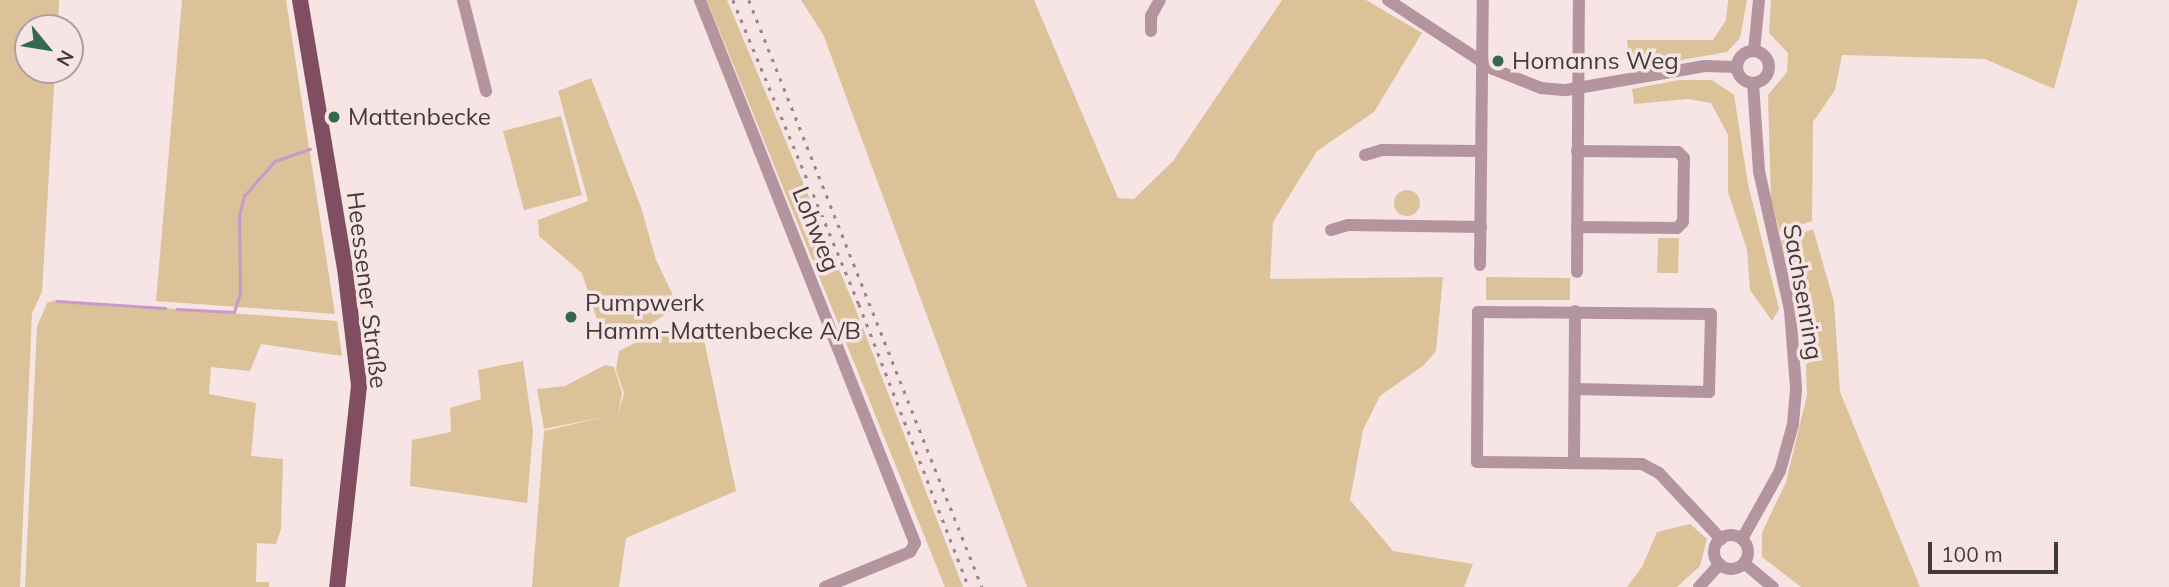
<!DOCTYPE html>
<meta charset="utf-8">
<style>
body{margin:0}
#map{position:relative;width:2169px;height:587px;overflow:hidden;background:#f6e5e4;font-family:Mulish,sans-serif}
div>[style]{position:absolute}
.green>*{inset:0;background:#dcc299}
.round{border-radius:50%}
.stream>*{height:2.5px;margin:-1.25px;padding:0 1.25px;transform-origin:1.25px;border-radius:1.25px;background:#cb99c9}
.minor>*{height:12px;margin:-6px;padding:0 6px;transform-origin:6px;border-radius:6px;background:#b3949f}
.minor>.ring{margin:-6px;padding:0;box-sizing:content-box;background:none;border:12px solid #b3949f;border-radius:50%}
.major>*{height:16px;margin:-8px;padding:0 8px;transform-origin:8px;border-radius:8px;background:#814d61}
.rail>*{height:2.5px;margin-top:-1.25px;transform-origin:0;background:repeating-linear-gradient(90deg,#958a89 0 3.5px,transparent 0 10.5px)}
.dots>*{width:19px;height:19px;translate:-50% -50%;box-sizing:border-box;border:4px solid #f6e5e4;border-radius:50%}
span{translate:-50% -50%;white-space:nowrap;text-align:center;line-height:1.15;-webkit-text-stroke:7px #f6e5e4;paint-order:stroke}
.poi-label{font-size:24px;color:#413b3a}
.left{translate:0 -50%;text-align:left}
.street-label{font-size:24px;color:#413b3a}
.north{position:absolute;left:14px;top:14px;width:70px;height:70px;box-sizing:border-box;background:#f6e5e4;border:2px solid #aea1a0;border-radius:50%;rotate:120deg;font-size:19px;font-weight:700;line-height:28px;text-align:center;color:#413b3a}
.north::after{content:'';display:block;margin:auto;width:24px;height:32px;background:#336950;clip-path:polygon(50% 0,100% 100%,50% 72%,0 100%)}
.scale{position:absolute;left:1928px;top:542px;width:130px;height:32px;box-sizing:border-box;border:4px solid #413b3a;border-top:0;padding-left:9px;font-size:21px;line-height:24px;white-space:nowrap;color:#413b3a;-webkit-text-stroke:5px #f6e5e4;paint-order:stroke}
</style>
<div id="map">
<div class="green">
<i style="clip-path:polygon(0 0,59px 0,58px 28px,28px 28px,28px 70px,55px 70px,42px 292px,32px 313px,20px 587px,0 587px)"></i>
<i style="clip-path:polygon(182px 0,286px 0,335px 314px,156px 301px)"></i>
<i style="clip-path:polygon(707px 0,727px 0,854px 305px,963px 587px,945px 587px)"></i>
<i style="clip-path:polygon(801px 0,1034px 0,1118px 198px,1134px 199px,1173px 161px,1282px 0,1366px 0,1422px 33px,1374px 112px,1317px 151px,1273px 222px,1270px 279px,1443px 277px,1436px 351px,1424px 365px,1380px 396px,1363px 430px,1350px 500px,1393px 551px,1473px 564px,1464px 587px,1027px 587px,823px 34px)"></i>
<i style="clip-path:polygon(1728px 0,1747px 0,1740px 38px,1727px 52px,1630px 69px,1627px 40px,1713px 40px,1726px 20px)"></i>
<i style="clip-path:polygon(1771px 0,2078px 0,2054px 89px,1985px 59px,1842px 55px,1835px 90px,1813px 122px,1812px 221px,1780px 232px,1771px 200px,1768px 95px,1787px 72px,1788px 53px,1769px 33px)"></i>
<i style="clip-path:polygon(591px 78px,641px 207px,656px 260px,672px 293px,671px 311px,647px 326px,619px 333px,600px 329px,582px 273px,539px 236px,538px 220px,588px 201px,558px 91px)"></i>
<i style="clip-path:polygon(1679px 80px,1712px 80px,1734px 95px,1748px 184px,1779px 309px,1772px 321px,1750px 290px,1747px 250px,1728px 192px,1728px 135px,1711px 103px,1688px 99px,1634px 104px,1632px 89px)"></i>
<i style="clip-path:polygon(561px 116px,582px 195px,524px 210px,503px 131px)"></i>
<i class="round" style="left:1394px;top:190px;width:26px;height:26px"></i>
<i style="clip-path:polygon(1813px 229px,1834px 302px,1840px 392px,1920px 587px,1801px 587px,1762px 557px,1762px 533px,1786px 482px,1807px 395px,1805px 336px,1781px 241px)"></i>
<i style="clip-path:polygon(1658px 238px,1679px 238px,1678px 273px,1657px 273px)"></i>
<i style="clip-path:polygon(1486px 277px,1570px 278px,1570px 300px,1486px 300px)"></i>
<i style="clip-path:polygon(56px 300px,337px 321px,342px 356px,261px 344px,250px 371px,211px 367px,209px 394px,256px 403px,251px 456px,283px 459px,281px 529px,276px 544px,257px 543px,256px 582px,269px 582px,269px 587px,25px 587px,37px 327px,47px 303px)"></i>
<i style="clip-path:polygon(701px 326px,736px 491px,626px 538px,619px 587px,532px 587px,544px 431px,609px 416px,544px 429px,537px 389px,565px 386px,605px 365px,614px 367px,622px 393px,618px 415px,624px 393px,616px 370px,619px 351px,637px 342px)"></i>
<i style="clip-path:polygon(523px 361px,533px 431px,527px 503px,410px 486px,412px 440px,451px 432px,450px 408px,481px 399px,478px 370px)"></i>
<i style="clip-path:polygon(1690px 524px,1707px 539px,1700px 566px,1677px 587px,1627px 587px,1642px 567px,1657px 532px)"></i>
</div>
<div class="stream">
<i style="left:57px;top:301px;width:108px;rotate:3.7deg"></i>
<i style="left:177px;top:309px;width:57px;rotate:3deg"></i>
<i style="left:234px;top:312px;width:20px;rotate:-72deg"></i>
<i style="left:240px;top:293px;width:77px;rotate:-90.7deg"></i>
<i style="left:239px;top:216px;width:21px;rotate:-76deg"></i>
<i style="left:244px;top:196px;width:47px;rotate:-48.5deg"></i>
<i style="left:275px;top:161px;width:37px;rotate:-19deg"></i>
</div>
<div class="minor">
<i style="left:463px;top:0;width:94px;rotate:75.8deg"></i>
<i style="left:700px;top:0;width:584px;rotate:68.4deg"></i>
<i style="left:915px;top:543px;width:10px;rotate:119deg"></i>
<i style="left:910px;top:552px;width:92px;rotate:157.6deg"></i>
<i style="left:1388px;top:0;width:126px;rotate:33.3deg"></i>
<i style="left:1493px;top:69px;width:52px;rotate:21.6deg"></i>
<i style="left:1541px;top:88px;width:25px;rotate:5deg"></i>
<i style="left:1566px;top:90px;width:141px;rotate:-9.8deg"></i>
<i style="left:1705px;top:66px;width:32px;rotate:2deg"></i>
<i style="left:1151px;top:31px;width:15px;rotate:-90deg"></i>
<i style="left:1151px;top:16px;width:18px;rotate:-61deg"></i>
<i class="ring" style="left:1737px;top:51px;width:20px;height:20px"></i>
<i style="left:1754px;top:51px;width:51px;rotate:-84.4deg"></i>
<i style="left:1365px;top:155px;width:18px;rotate:-16deg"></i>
<i style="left:1382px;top:150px;width:99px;rotate:0.6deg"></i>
<i style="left:1577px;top:227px;width:100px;rotate:0.6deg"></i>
<i style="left:1677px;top:228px;width:8px;rotate:-45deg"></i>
<i style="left:1683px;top:222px;width:64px;rotate:-89.1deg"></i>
<i style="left:1684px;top:158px;width:8px;rotate:-135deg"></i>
<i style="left:1678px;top:152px;width:101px;rotate:-179.4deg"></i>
<i style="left:1331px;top:230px;width:18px;rotate:-16deg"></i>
<i style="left:1348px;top:225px;width:133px;rotate:0.9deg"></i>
<i style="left:1480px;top:265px;width:265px;rotate:-89.4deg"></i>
<i style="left:1577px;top:272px;width:272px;rotate:-89.6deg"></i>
<i style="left:1575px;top:389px;width:134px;rotate:1.3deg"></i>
<i style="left:1709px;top:392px;width:78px;rotate:-88.5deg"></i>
<i style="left:1711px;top:314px;width:233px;rotate:-179.5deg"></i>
<i style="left:1478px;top:312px;width:150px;rotate:90.4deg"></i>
<i style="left:1477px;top:462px;width:165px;rotate:0.7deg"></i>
<i style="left:1642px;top:464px;width:19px;rotate:28deg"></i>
<i style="left:1659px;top:473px;width:91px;rotate:46.8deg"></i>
<i style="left:1574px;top:462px;width:151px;rotate:-89.6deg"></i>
<i class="ring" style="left:1714px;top:535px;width:22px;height:22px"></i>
<i style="left:1742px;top:539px;width:78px;rotate:-60.8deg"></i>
<i style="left:1780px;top:471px;width:49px;rotate:-74.5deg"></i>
<i style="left:1793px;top:424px;width:36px;rotate:-85deg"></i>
<i style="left:1796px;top:388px;width:78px;rotate:-94.4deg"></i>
<i style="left:1790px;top:310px;width:142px;rotate:-102.6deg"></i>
<i style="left:1759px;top:171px;width:88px;rotate:-93.9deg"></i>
<i style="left:1744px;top:563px;width:38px;rotate:40deg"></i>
<i style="left:1699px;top:587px;width:31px;rotate:-48deg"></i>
</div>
<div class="major">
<i style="left:300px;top:0;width:272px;rotate:80.5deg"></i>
<i style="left:345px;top:268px;width:119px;rotate:83.2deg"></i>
<i style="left:359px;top:386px;width:202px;rotate:96.2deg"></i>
</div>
<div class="rail">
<i style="left:733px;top:0;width:329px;rotate:67.5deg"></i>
<i style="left:859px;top:304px;width:304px;rotate:68.8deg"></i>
<i style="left:749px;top:0;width:632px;rotate:68.35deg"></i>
</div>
<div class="dots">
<i style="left:1498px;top:61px;background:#336950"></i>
<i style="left:334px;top:117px;background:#336950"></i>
<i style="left:571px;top:317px;background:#336950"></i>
</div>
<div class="poi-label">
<span class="left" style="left:1512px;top:61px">Homanns Weg</span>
<span class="left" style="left:348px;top:117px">Mattenbecke</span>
<span class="left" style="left:585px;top:317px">Pumpwerk<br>Hamm-Mattenbecke A/B</span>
</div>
<div class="street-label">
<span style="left:816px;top:229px;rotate:68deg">Lohweg</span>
<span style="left:367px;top:290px;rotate:83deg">Heessener Straße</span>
<span style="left:1803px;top:292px;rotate:80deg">Sachsenring</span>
</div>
<div class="north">N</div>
<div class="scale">100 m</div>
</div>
